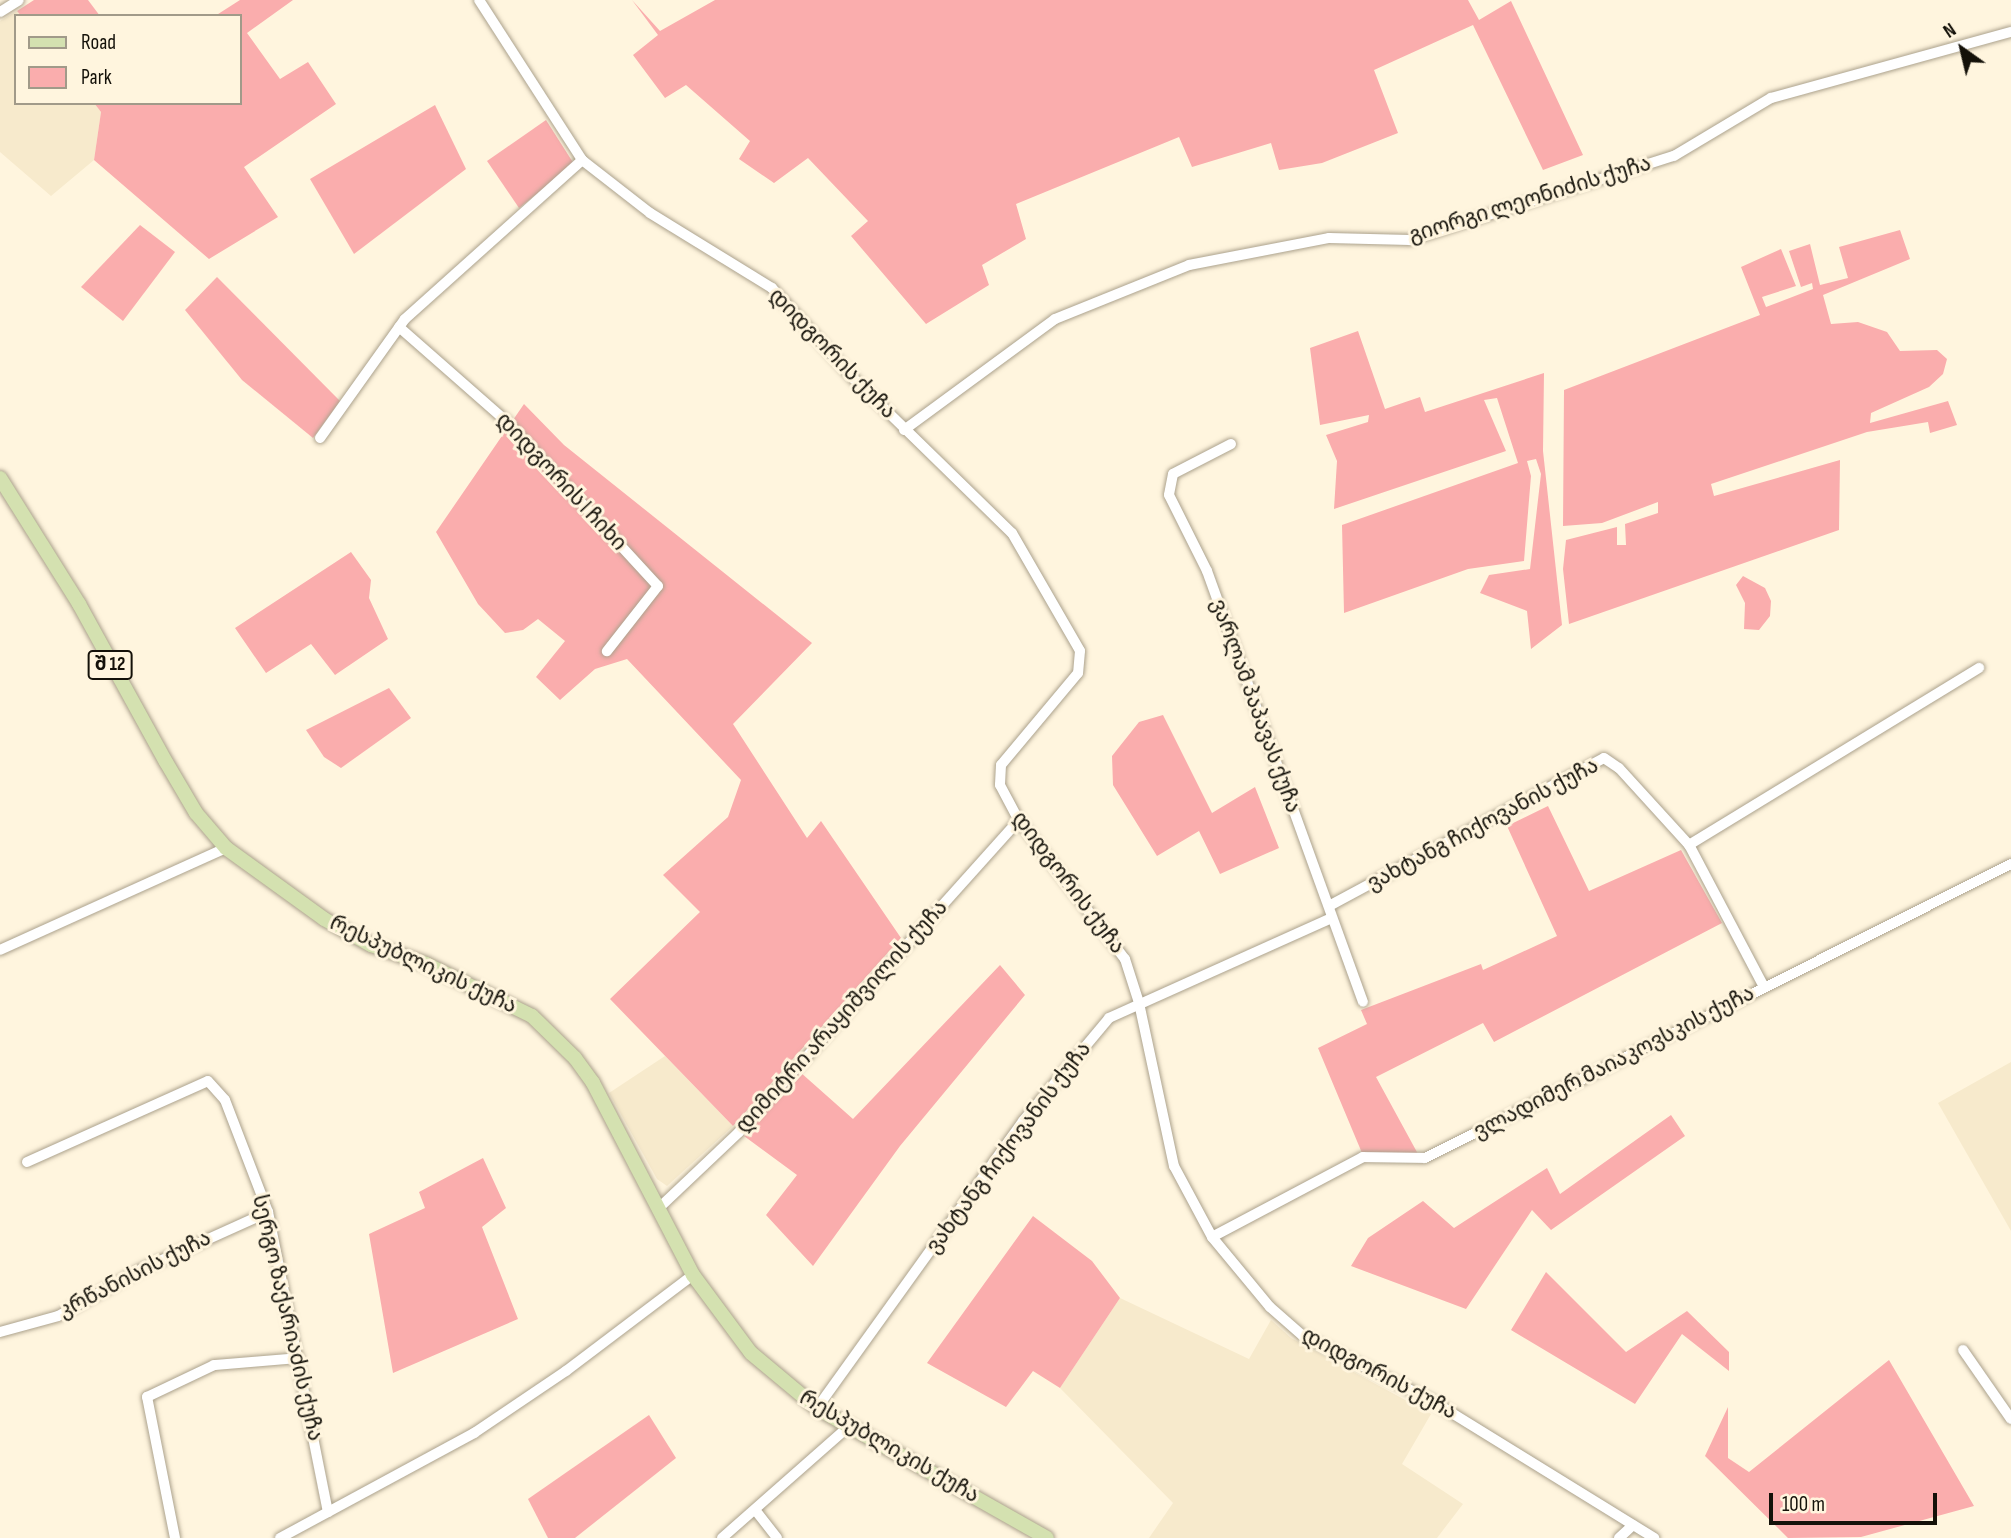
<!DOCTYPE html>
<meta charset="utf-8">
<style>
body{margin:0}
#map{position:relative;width:2011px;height:1538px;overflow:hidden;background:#fff5de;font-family:"Sofia Sans Condensed","Noto Sans Georgian",sans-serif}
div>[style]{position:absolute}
.built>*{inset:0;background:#f7eacc}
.green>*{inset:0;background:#faadad}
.roads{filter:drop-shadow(0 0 2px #aca28d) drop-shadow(0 0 2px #aca28d)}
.minor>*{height:10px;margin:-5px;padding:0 5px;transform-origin:5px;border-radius:5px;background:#fff}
.major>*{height:14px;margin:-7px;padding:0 7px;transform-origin:7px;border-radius:7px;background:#d4e1b0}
span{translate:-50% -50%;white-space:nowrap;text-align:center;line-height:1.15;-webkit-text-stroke:6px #fff5de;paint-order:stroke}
.shield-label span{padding:2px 5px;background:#fff5de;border:2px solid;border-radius:5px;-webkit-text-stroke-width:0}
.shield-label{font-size:19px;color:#141109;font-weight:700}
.street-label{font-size:21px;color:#141109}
.legend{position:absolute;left:14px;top:14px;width:228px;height:91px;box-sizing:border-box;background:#fff5de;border:2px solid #a19a89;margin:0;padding:9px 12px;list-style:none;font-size:21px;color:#141109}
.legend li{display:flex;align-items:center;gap:14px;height:35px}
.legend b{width:35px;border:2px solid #a19a89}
.north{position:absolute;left:1927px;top:14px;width:70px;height:70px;-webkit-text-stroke:5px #fff5de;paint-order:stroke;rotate:326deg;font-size:19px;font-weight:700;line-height:28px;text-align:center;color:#141109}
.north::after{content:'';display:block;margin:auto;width:24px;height:32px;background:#141109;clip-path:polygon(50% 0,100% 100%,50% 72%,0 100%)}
.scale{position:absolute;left:1769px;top:1493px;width:168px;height:32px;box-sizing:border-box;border:4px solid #141109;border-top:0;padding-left:9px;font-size:21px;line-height:24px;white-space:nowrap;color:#141109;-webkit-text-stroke:5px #fff5de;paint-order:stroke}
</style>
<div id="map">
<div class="built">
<i style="clip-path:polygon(17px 11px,21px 16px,16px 16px,16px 103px,94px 103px,101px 112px,94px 160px,51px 196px,0 152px,0 21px)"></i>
<i style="clip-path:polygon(665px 1056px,733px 1126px,667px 1186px,657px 1179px,609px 1093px)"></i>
<i style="clip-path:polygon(2011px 1062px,2011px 1231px,1938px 1103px)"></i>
<i style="clip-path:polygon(1120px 1298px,1249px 1359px,1271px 1320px,1291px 1338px,1431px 1414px,1402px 1464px,1463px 1504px,1437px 1538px,1149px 1538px,1173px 1503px,1060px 1388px)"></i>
</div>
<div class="green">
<i style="clip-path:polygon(34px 0,88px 0,100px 16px,21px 16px,17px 11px)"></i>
<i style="clip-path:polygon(240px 0,293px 0,247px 33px,280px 79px,308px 62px,336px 104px,244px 167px,278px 217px,209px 259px,94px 160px,101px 112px,94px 103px,240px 103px,240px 16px,215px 16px)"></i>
<i style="clip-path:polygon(632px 0,660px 31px,715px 0,1468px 0,1479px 20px,1511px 1px,1583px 155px,1543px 170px,1473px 25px,1374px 70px,1398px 133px,1322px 163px,1279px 170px,1271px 143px,1192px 167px,1179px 137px,1016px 204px,1026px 239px,982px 265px,989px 285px,926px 324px,851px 236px,868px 221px,808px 158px,774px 183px,739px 159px,750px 141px,686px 85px,665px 98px,633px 55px,658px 35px)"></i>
<i style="clip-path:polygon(435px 105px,466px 169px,354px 254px,310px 179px)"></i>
<i style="clip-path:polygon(546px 120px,574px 164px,519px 208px,487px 161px)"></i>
<i style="clip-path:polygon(140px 225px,175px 252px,123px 321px,81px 287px)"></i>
<i style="clip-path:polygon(1900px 230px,1910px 259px,1823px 295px,1831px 324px,1858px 322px,1887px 332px,1900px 351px,1937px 350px,1947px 359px,1943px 374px,1929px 387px,1871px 413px,1870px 423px,1948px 401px,1957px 425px,1930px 433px,1928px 422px,1867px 432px,1711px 484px,1714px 496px,1840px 460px,1839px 530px,1569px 624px,1563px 569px,1566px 540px,1617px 527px,1617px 545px,1626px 545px,1625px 524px,1658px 513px,1658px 502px,1602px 523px,1563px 526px,1564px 390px,1760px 315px,1741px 267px,1781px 249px,1796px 286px,1762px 297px,1766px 307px,1813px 289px,1812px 283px,1801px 287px,1789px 251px,1810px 244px,1820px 285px,1848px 278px,1839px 247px)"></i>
<i style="clip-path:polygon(217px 277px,340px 401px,313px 438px,242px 380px,185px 310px)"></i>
<i style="clip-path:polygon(1358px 331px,1385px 409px,1420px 397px,1425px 412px,1544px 373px,1543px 451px,1562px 625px,1531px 649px,1527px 611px,1480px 593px,1489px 575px,1530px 569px,1541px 474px,1536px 459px,1527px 461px,1531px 476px,1524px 561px,1468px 569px,1344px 613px,1342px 525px,1518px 463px,1497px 398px,1484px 400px,1506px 451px,1334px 509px,1337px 461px,1326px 435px,1368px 422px,1369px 415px,1320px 425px,1310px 348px)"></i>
<i style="clip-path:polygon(524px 404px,564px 445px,812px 643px,733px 724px,807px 838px,821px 821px,901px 938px,733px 1126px,610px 999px,700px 912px,663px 875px,728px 817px,741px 780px,627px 659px,595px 669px,560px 700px,536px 677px,565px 641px,538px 619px,523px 630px,505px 633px,478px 604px,436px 532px)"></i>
<i style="clip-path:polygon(351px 552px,371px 580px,369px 598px,388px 639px,335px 675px,311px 644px,266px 673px,235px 628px)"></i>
<i style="clip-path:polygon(1743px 576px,1765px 588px,1771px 601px,1770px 616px,1759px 630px,1744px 629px,1745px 603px,1736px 585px)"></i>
<i style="clip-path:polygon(389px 688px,411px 718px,341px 768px,324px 757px,306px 730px)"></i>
<i style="clip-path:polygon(1163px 715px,1212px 813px,1255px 787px,1279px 848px,1220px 874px,1199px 831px,1157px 856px,1113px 785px,1112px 756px,1139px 722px)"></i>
<i style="clip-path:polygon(1548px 806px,1589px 891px,1681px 850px,1722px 923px,1494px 1042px,1483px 1023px,1376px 1077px,1418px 1154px,1362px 1153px,1318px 1048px,1367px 1024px,1361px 1010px,1481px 964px,1483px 970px,1557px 936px,1507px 826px)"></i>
<i style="clip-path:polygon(1000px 965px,1025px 995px,900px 1146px,813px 1266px,766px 1215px,797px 1175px,744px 1136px,800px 1072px,853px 1119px)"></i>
<i style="clip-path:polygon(1671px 1115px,1685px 1136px,1551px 1230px,1532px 1210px,1466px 1309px,1351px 1266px,1368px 1238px,1423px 1201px,1454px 1228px,1547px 1168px,1560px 1194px)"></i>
<i style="clip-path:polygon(483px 1158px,506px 1208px,482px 1227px,518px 1319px,393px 1373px,369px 1234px,425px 1208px,419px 1192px)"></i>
<i style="clip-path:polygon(1033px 1216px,1092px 1261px,1120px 1298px,1060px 1388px,1033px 1371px,1006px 1407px,927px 1363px)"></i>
<i style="clip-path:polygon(1546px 1272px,1626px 1352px,1687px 1311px,1729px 1352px,1729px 1371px,1682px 1334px,1635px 1404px,1511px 1330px)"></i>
<i style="clip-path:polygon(1889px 1360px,1974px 1506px,1861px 1537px,1788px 1538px,1705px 1456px,1728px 1407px,1728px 1458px,1749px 1472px)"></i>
<i style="clip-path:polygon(649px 1415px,676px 1458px,575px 1538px,548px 1538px,528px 1499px)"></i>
</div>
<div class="roads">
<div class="minor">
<i style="left:479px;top:0;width:190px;rotate:57.2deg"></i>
<i style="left:582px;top:160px;width:86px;rotate:37.9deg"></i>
<i style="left:650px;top:213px;width:143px;rotate:31.6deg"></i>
<i style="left:772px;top:288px;width:121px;rotate:48deg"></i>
<i style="left:853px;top:378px;width:222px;rotate:44.3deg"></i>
<i style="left:1012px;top:533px;width:136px;rotate:60deg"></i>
<i style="left:1080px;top:651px;width:22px;rotate:95deg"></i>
<i style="left:1078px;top:673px;width:120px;rotate:129.9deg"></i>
<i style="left:1001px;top:765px;width:20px;rotate:93deg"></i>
<i style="left:1000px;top:785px;width:40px;rotate:62deg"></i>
<i style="left:1019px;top:820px;width:175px;rotate:52.7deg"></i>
<i style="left:1125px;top:959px;width:46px;rotate:72.3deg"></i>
<i style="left:1139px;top:1003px;width:167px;rotate:77.9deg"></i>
<i style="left:1174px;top:1166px;width:81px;rotate:61.8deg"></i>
<i style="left:1212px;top:1237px;width:91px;rotate:50.4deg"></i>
<i style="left:1270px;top:1307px;width:44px;rotate:41.3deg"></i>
<i style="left:1303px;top:1336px;width:147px;rotate:26.7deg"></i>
<i style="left:1434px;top:1402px;width:259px;rotate:31.7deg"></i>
<i style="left:0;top:12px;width:22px;rotate:-32deg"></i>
<i style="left:399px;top:327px;width:144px;rotate:41.3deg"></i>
<i style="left:507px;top:422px;width:223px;rotate:47.4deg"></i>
<i style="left:658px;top:586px;width:83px;rotate:128.1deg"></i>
<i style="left:904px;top:430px;width:187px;rotate:-36.3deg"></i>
<i style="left:1055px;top:319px;width:144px;rotate:-21.9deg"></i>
<i style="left:1189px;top:265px;width:143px;rotate:-10.9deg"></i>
<i style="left:1329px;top:238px;width:81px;rotate:1.4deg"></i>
<i style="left:1410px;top:240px;width:277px;rotate:-17.7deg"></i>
<i style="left:1674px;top:156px;width:113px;rotate:-30.9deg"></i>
<i style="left:1771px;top:98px;width:249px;rotate:-15.4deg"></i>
<i style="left:320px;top:438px;width:146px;rotate:-54.5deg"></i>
<i style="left:405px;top:319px;width:238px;rotate:-41.9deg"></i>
<i style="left:1231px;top:444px;width:65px;rotate:152.7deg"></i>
<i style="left:1173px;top:474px;width:21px;rotate:101deg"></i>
<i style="left:1169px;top:495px;width:85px;rotate:63.4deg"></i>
<i style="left:1207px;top:571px;width:458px;rotate:70.1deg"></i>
<i style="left:1329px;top:906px;width:312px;rotate:-28.3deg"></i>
<i style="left:1604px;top:758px;width:18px;rotate:34deg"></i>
<i style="left:1619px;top:768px;width:104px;rotate:47.7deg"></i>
<i style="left:0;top:950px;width:248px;rotate:-24.3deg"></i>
<i style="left:1764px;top:987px;width:161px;rotate:-117.8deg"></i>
<i style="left:1689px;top:845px;width:340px;rotate:-31.4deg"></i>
<i style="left:27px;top:1162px;width:198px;rotate:-24.1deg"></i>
<i style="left:208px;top:1081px;width:25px;rotate:48deg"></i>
<i style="left:225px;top:1100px;width:120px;rotate:69deg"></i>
<i style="left:268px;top:1212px;width:306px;rotate:78.7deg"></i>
<i style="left:659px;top:1208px;width:110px;rotate:-43.5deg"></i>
<i style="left:739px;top:1132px;width:419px;rotate:-48.1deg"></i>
<i style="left:1212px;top:1237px;width:171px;rotate:-27.9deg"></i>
<i style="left:1363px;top:1157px;width:62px;rotate:0.9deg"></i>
<i style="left:1425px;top:1158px;width:656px;rotate:-26.64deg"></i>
<i style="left:0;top:1332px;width:60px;rotate:-15.4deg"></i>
<i style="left:58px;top:1316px;width:96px;rotate:-29.2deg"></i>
<i style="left:142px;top:1269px;width:138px;rotate:-24.3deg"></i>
<i style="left:1963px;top:1350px;width:84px;rotate:55.2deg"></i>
<i style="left:817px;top:1408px;width:353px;rotate:-54.3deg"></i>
<i style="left:1023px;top:1121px;width:134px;rotate:-50.1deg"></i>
<i style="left:1109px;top:1018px;width:243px;rotate:-24.2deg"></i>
<i style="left:756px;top:1511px;width:34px;rotate:52deg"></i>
<i style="left:175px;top:1538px;width:144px;rotate:-101.2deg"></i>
<i style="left:147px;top:1397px;width:74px;rotate:-25.5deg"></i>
<i style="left:214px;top:1365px;width:85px;rotate:-4.7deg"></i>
<i style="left:280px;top:1538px;width:221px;rotate:-28.4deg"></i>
<i style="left:474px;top:1433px;width:111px;rotate:-34deg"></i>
<i style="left:566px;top:1371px;width:159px;rotate:-37.1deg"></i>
<i style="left:722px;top:1538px;width:168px;rotate:-41.4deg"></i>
<i style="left:1619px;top:1538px;width:19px;rotate:-43deg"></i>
</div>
<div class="major">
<i style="left:0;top:478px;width:149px;rotate:57.9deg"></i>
<i style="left:79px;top:604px;width:180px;rotate:61.2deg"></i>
<i style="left:166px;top:762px;width:59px;rotate:59.5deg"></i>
<i style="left:196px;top:813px;width:46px;rotate:49.4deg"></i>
<i style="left:226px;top:848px;width:121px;rotate:35.9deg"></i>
<i style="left:324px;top:919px;width:54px;rotate:29deg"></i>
<i style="left:371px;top:945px;width:58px;rotate:19.1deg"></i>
<i style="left:426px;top:964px;width:118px;rotate:26.1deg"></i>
<i style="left:532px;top:1016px;width:60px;rotate:44.3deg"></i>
<i style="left:575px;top:1058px;width:31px;rotate:54deg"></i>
<i style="left:593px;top:1083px;width:216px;rotate:62.5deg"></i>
<i style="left:693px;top:1275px;width:97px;rotate:53.4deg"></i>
<i style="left:751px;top:1353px;width:86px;rotate:39.8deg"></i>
<i style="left:817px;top:1408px;width:264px;rotate:29.5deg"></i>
</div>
</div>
<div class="shield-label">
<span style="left:110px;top:665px">შ 12</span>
</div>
<div class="street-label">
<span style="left:1530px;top:200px;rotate:-17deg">გიორგი ლეონიძის ქუჩა</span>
<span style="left:832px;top:354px;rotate:46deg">დიდგორის ქუჩა</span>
<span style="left:561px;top:482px;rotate:47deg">დიდგორის I ჩიხი</span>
<span style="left:1255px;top:706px;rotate:70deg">ვარლამ პაპავას ქუჩა</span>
<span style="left:1483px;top:825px;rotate:-28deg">ვახტანგ ჩიქოვანის ქუჩა</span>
<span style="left:1068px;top:883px;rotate:53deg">დიდგორის ქუჩა</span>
<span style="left:423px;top:965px;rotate:25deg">რესპუბლიკის ქუჩა</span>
<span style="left:842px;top:1017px;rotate:-48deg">დიმიტრი არაყიშვილის ქუჩა</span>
<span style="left:1614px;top:1063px;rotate:-27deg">ვლადიმერ მაიაკოვსკის ქუჩა</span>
<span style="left:1009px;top:1148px;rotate:-53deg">ვახტანგ ჩიქოვანის ქუჩა</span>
<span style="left:135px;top:1275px;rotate:-27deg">კრწანისის ქუჩა</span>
<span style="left:287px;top:1318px;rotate:77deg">სერგო ზაქარიაძის ქუჩა</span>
<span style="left:1379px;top:1374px;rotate:28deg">დიდგორის ქუჩა</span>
<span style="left:889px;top:1447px;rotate:30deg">რესპუბლიკის ქუჩა</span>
</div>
<ul class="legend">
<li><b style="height:9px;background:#d4e1b0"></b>Road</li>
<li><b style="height:19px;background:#faadad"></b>Park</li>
</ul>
<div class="north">N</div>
<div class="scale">100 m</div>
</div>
